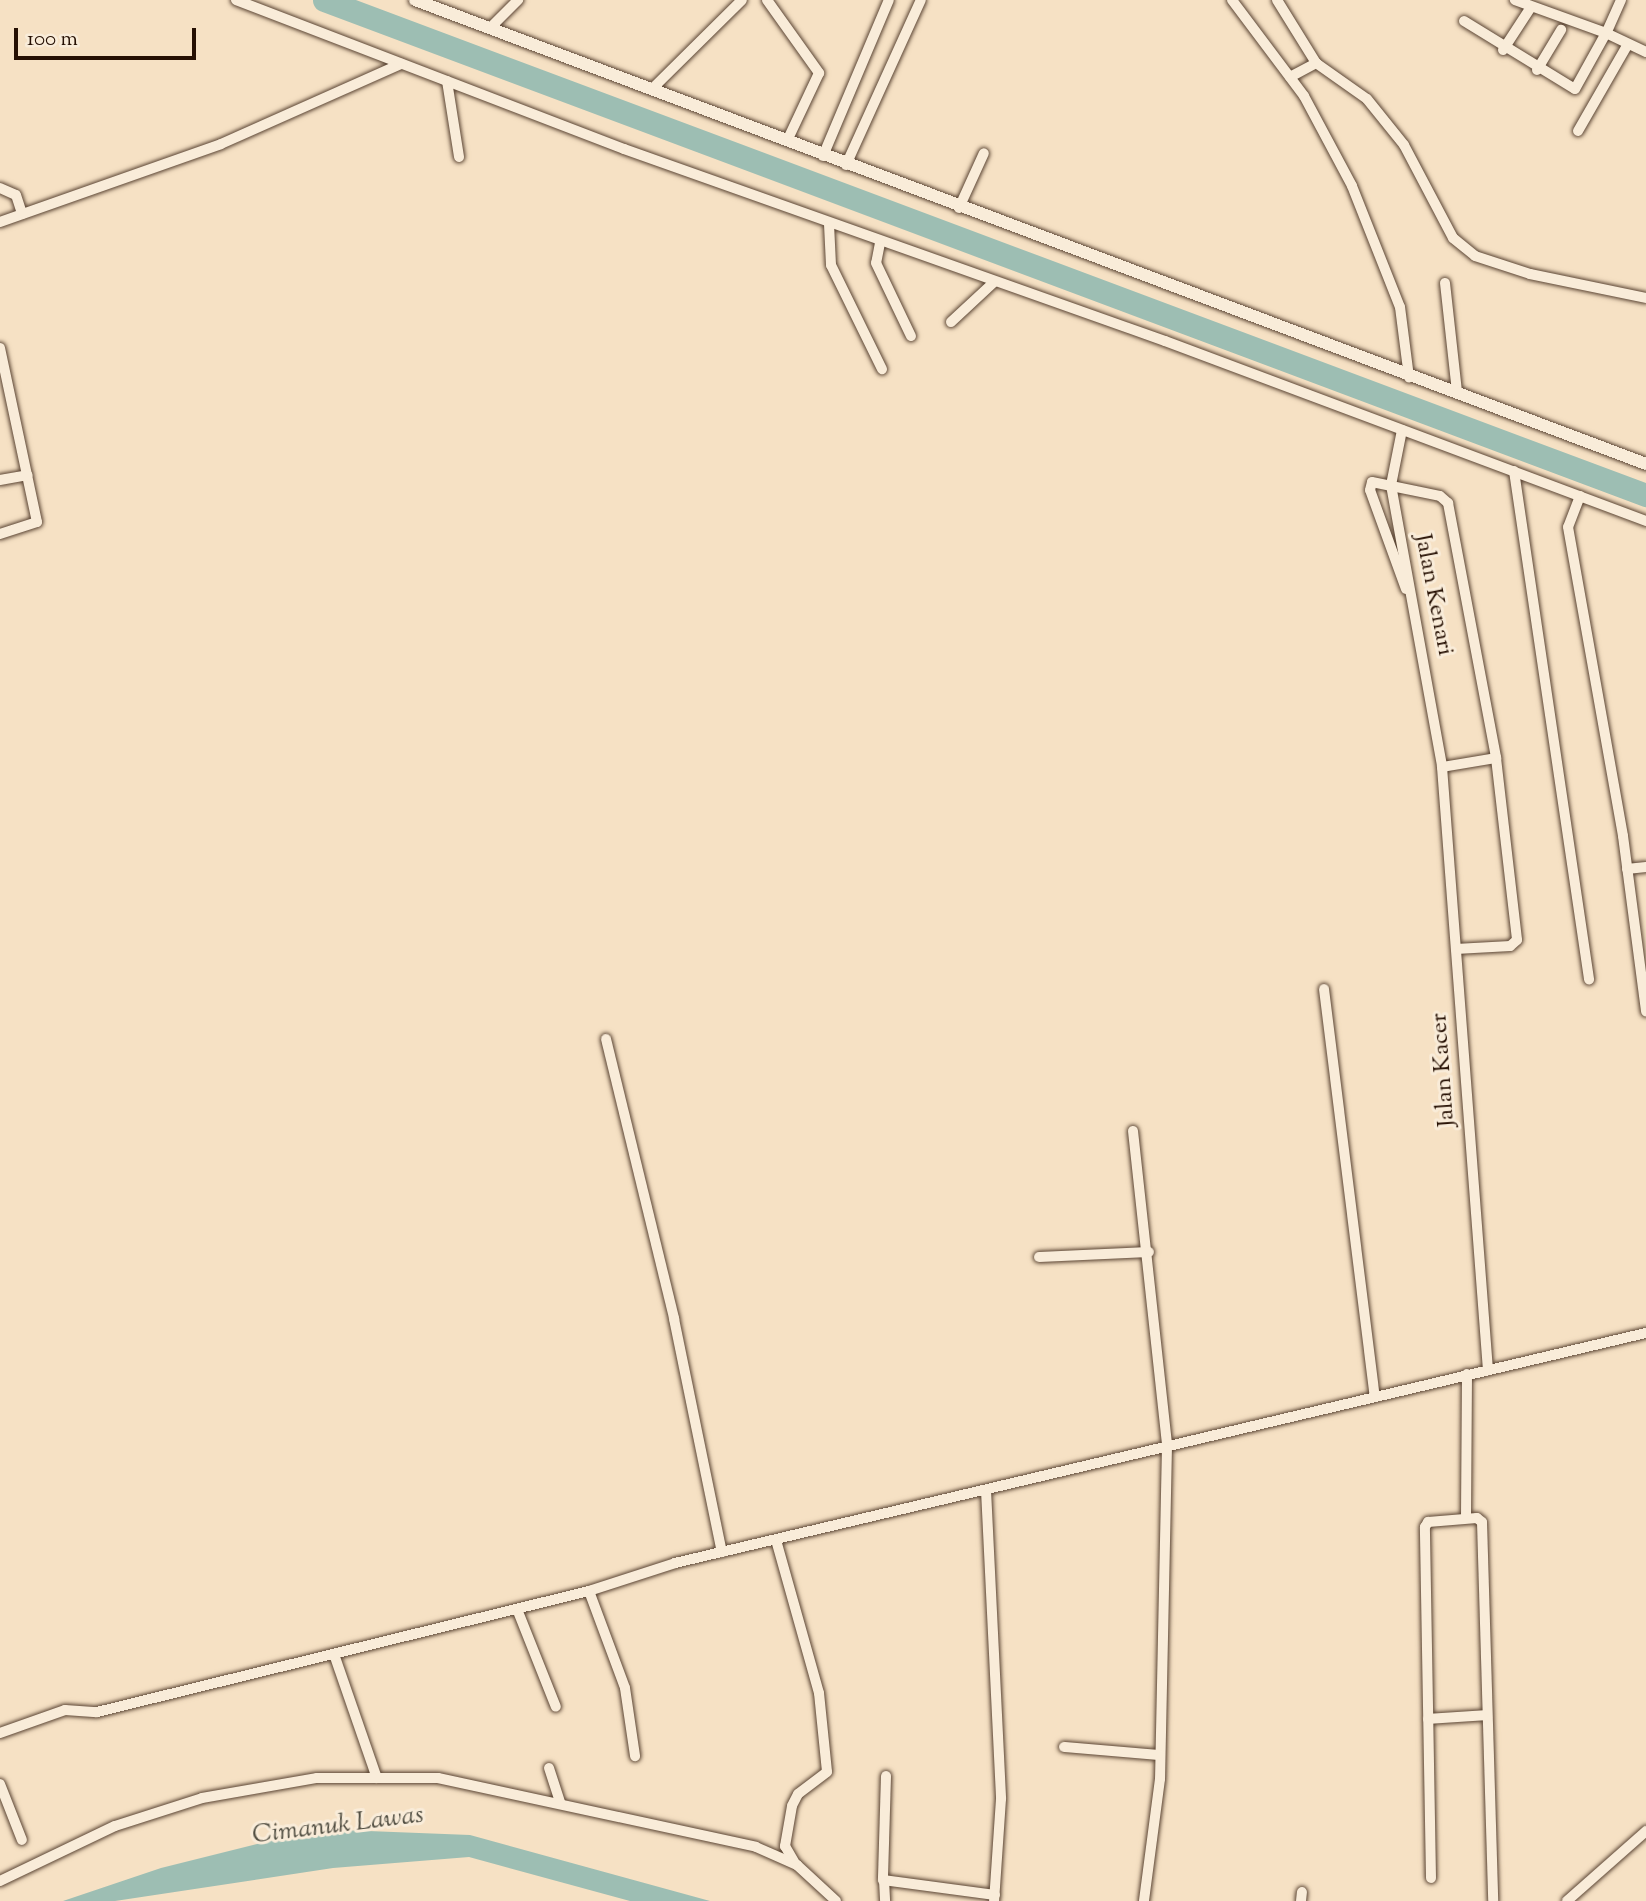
<!DOCTYPE html>
<style>
body{margin:0}
#map{position:relative;width:1646px;height:1901px;overflow:hidden;background:#f6e1c4;font-family:"Sorts Mill Goudy",serif}
div>[style]{position:absolute}
.water>*{inset:0;background:#9dbeb3}
.river>*{height:23px;margin:-11.5px;padding:0 11.5px;transform-origin:11.5px;border-radius:11.5px;background:#9dbeb3}
.roads{filter:drop-shadow(0 0 2px #5a4433) drop-shadow(0 0 2px #5a4433)}
.minor>*{height:10px;margin:-5px;padding:0 5px;transform-origin:5px;border-radius:5px;background:#f9ecd9}
.tertiary>*{height:12px;margin:-6px;padding:0 6px;transform-origin:6px;border-radius:6px;background:#f9ecd9}
span{translate:-50% -50%;white-space:nowrap;text-align:center;line-height:1.15;-webkit-text-stroke:6px #f9ecd9;paint-order:stroke}
.street-label{font-size:24px;color:#261003}
.water-label{font-size:26px;color:#504d41;font-style:italic}
.scale{position:absolute;left:14px;top:28px;width:182px;height:32px;box-sizing:border-box;border:4px solid #261003;border-top:0;padding-left:9px;font-size:21px;line-height:24px;white-space:nowrap;color:#261003;-webkit-text-stroke:5px #f9ecd9;paint-order:stroke}
</style>
<div id="map">
<div class="water">
<i style="clip-path:polygon(317px 1829px,470px 1835px,710px 1901px,630px 1901px,469px 1857px,333px 1868px,115px 1901px,63px 1901px,161px 1868px)"></i>
</div>
<div class="river">
<i style="left:324px;top:0;width:1412px;rotate:20.53deg"></i>
</div>
<div class="roads">
<div class="minor">
<i style="left:236px;top:0;width:416px;rotate:21deg"></i>
<i style="left:624px;top:149px;width:574px;rotate:19.54deg"></i>
<i style="left:1165px;top:341px;width:514px;rotate:20.52deg"></i>
<i style="left:767px;top:0;width:90px;rotate:54.5deg"></i>
<i style="left:819px;top:73px;width:75px;rotate:115.2deg"></i>
<i style="left:1232px;top:0;width:120px;rotate:53.1deg"></i>
<i style="left:1304px;top:96px;width:102px;rotate:61.9deg"></i>
<i style="left:1352px;top:186px;width:130px;rotate:68.4deg"></i>
<i style="left:1400px;top:307px;width:71px;rotate:82.7deg"></i>
<i style="left:1277px;top:0;width:74px;rotate:58.2deg"></i>
<i style="left:1621px;top:0;width:36px;rotate:114deg"></i>
<i style="left:1606px;top:33px;width:44px;rotate:25.4deg"></i>
<i style="left:1464px;top:21px;width:130px;rotate:31.5deg"></i>
<i style="left:1575px;top:89px;width:64px;rotate:-61deg"></i>
<i style="left:1606px;top:33px;width:97px;rotate:-160.1deg"></i>
<i style="left:490px;top:28px;width:40px;rotate:-45deg"></i>
<i style="left:1503px;top:50px;width:51px;rotate:-56.9deg"></i>
<i style="left:1537px;top:70px;width:47px;rotate:-59deg"></i>
<i style="left:1290px;top:77px;width:30px;rotate:-28deg"></i>
<i style="left:1316px;top:63px;width:62px;rotate:35.2deg"></i>
<i style="left:1367px;top:99px;width:59px;rotate:51.2deg"></i>
<i style="left:1404px;top:145px;width:105px;rotate:62.2deg"></i>
<i style="left:1453px;top:238px;width:28px;rotate:39deg"></i>
<i style="left:1475px;top:256px;width:58px;rotate:18.1deg"></i>
<i style="left:1530px;top:274px;width:118px;rotate:11.7deg"></i>
<i style="left:447px;top:81px;width:77px;rotate:81deg"></i>
<i style="left:653px;top:88px;width:125px;rotate:-44.7deg"></i>
<i style="left:1578px;top:131px;width:100px;rotate:-60.1deg"></i>
<i style="left:823px;top:156px;width:169px;rotate:-67.1deg"></i>
<i style="left:846px;top:165px;width:181px;rotate:-65.6deg"></i>
<i style="left:0;top:188px;width:17px;rotate:24deg"></i>
<i style="left:16px;top:195px;width:20px;rotate:72deg"></i>
<i style="left:959px;top:208px;width:60px;rotate:-65.6deg"></i>
<i style="left:0;top:222px;width:234px;rotate:-19.4deg"></i>
<i style="left:221px;top:144px;width:197px;rotate:-24deg"></i>
<i style="left:829px;top:224px;width:41px;rotate:87.2deg"></i>
<i style="left:831px;top:265px;width:116px;rotate:63.9deg"></i>
<i style="left:880px;top:243px;width:20px;rotate:101deg"></i>
<i style="left:876px;top:263px;width:81px;rotate:64.4deg"></i>
<i style="left:1445px;top:283px;width:110px;rotate:83.7deg"></i>
<i style="left:951px;top:322px;width:59px;rotate:-42.9deg"></i>
<i style="left:0;top:348px;width:178px;rotate:78deg"></i>
<i style="left:37px;top:522px;width:39px;rotate:162deg"></i>
<i style="left:1402px;top:430px;width:56px;rotate:101.3deg"></i>
<i style="left:1391px;top:485px;width:287px;rotate:79.7deg"></i>
<i style="left:1442px;top:767px;width:605px;rotate:85.64deg"></i>
<i style="left:1514px;top:471px;width:514px;rotate:81.6deg"></i>
<i style="left:0;top:480px;width:28px;rotate:-10deg"></i>
<i style="left:1580px;top:496px;width:33px;rotate:111deg"></i>
<i style="left:1568px;top:527px;width:314px;rotate:79.9deg"></i>
<i style="left:1623px;top:836px;width:177px;rotate:82.5deg"></i>
<i style="left:1406px;top:589px;width:105px;rotate:-110deg"></i>
<i style="left:1370px;top:490px;width:8px;rotate:-76deg"></i>
<i style="left:1372px;top:482px;width:69px;rotate:11.6deg"></i>
<i style="left:1440px;top:496px;width:11px;rotate:41deg"></i>
<i style="left:1448px;top:503px;width:259px;rotate:79.3deg"></i>
<i style="left:1496px;top:758px;width:183px;rotate:83.4deg"></i>
<i style="left:1517px;top:940px;width:9px;rotate:139deg"></i>
<i style="left:1510px;top:946px;width:54px;rotate:176.8deg"></i>
<i style="left:1442px;top:767px;width:55px;rotate:-9.5deg"></i>
<i style="left:1627px;top:869px;width:19px;rotate:-6deg"></i>
<i style="left:1324px;top:989px;width:411px;rotate:82.9deg"></i>
<i style="left:606px;top:1039px;width:288px;rotate:76.3deg"></i>
<i style="left:674px;top:1319px;width:238px;rotate:78.4deg"></i>
<i style="left:1133px;top:1131px;width:317px;rotate:83.8deg"></i>
<i style="left:1167px;top:1446px;width:333px;rotate:91.2deg"></i>
<i style="left:1160px;top:1779px;width:123px;rotate:97.5deg"></i>
<i style="left:1039px;top:1257px;width:110px;rotate:-2.6deg"></i>
<i style="left:986px;top:1490px;width:309px;rotate:87.2deg"></i>
<i style="left:1001px;top:1799px;width:102px;rotate:93.9deg"></i>
<i style="left:1466px;top:1518px;width:144px;rotate:-89.6deg"></i>
<i style="left:776px;top:1540px;width:159px;rotate:74.3deg"></i>
<i style="left:819px;top:1693px;width:79px;rotate:84.2deg"></i>
<i style="left:827px;top:1772px;width:36px;rotate:143deg"></i>
<i style="left:798px;top:1794px;width:13px;rotate:117deg"></i>
<i style="left:792px;top:1806px;width:41px;rotate:99.9deg"></i>
<i style="left:785px;top:1846px;width:20px;rotate:60deg"></i>
<i style="left:589px;top:1591px;width:103px;rotate:69.6deg"></i>
<i style="left:625px;top:1688px;width:69px;rotate:81.6deg"></i>
<i style="left:517px;top:1609px;width:105px;rotate:68.3deg"></i>
<i style="left:334px;top:1654px;width:131px;rotate:70.9deg"></i>
<i style="left:1428px;top:1719px;width:59px;rotate:-3.9deg"></i>
<i style="left:0;top:1733px;width:69px;rotate:-19.5deg"></i>
<i style="left:65px;top:1710px;width:32px;rotate:4deg"></i>
<i style="left:97px;top:1712px;width:507px;rotate:-13.82deg"></i>
<i style="left:589px;top:1591px;width:90px;rotate:-18deg"></i>
<i style="left:675px;top:1563px;width:998px;rotate:-13.33deg"></i>
<i style="left:1064px;top:1747px;width:96px;rotate:4.8deg"></i>
<i style="left:549px;top:1768px;width:36px;rotate:72deg"></i>
<i style="left:886px;top:1776px;width:104px;rotate:91.7deg"></i>
<i style="left:883px;top:1880px;width:113px;rotate:7.6deg"></i>
<i style="left:0;top:1784px;width:60px;rotate:68.6deg"></i>
<i style="left:1431px;top:1878px;width:351px;rotate:-91deg"></i>
<i style="left:1425px;top:1527px;width:6px;rotate:-59deg"></i>
<i style="left:1428px;top:1522px;width:49px;rotate:-4.7deg"></i>
<i style="left:1477px;top:1518px;width:6px;rotate:39deg"></i>
<i style="left:1482px;top:1522px;width:379px;rotate:88.3deg"></i>
<i style="left:884px;top:1880px;width:21px;rotate:87deg"></i>
<i style="left:0;top:1881px;width:127px;rotate:-25.6deg"></i>
<i style="left:115px;top:1826px;width:91px;rotate:-17.8deg"></i>
<i style="left:202px;top:1798px;width:117px;rotate:-9.9deg"></i>
<i style="left:317px;top:1778px;width:121px"></i>
<i style="left:438px;top:1778px;width:325px;rotate:12.2deg"></i>
<i style="left:756px;top:1847px;width:45px;rotate:23.7deg"></i>
<i style="left:797px;top:1865px;width:53px;rotate:42.7deg"></i>
<i style="left:1301px;top:1901px;width:9px;rotate:-84deg"></i>
<i style="left:1567px;top:1901px;width:106px;rotate:-41.5deg"></i>
</div>
<div class="tertiary">
<i style="left:415px;top:0;width:1316px;rotate:20.65deg"></i>
</div>
</div>
<div class="street-label">
<span style="left:1433px;top:595px;rotate:79deg">Jalan Kenari</span>
<span style="left:1444px;top:1070px;rotate:-94deg">Jalan Kacer</span>
</div>
<div class="water-label">
<span style="left:338px;top:1826px;rotate:-7deg">Cimanuk Lawas</span>
</div>
<div class="scale">100 m</div>
</div>
